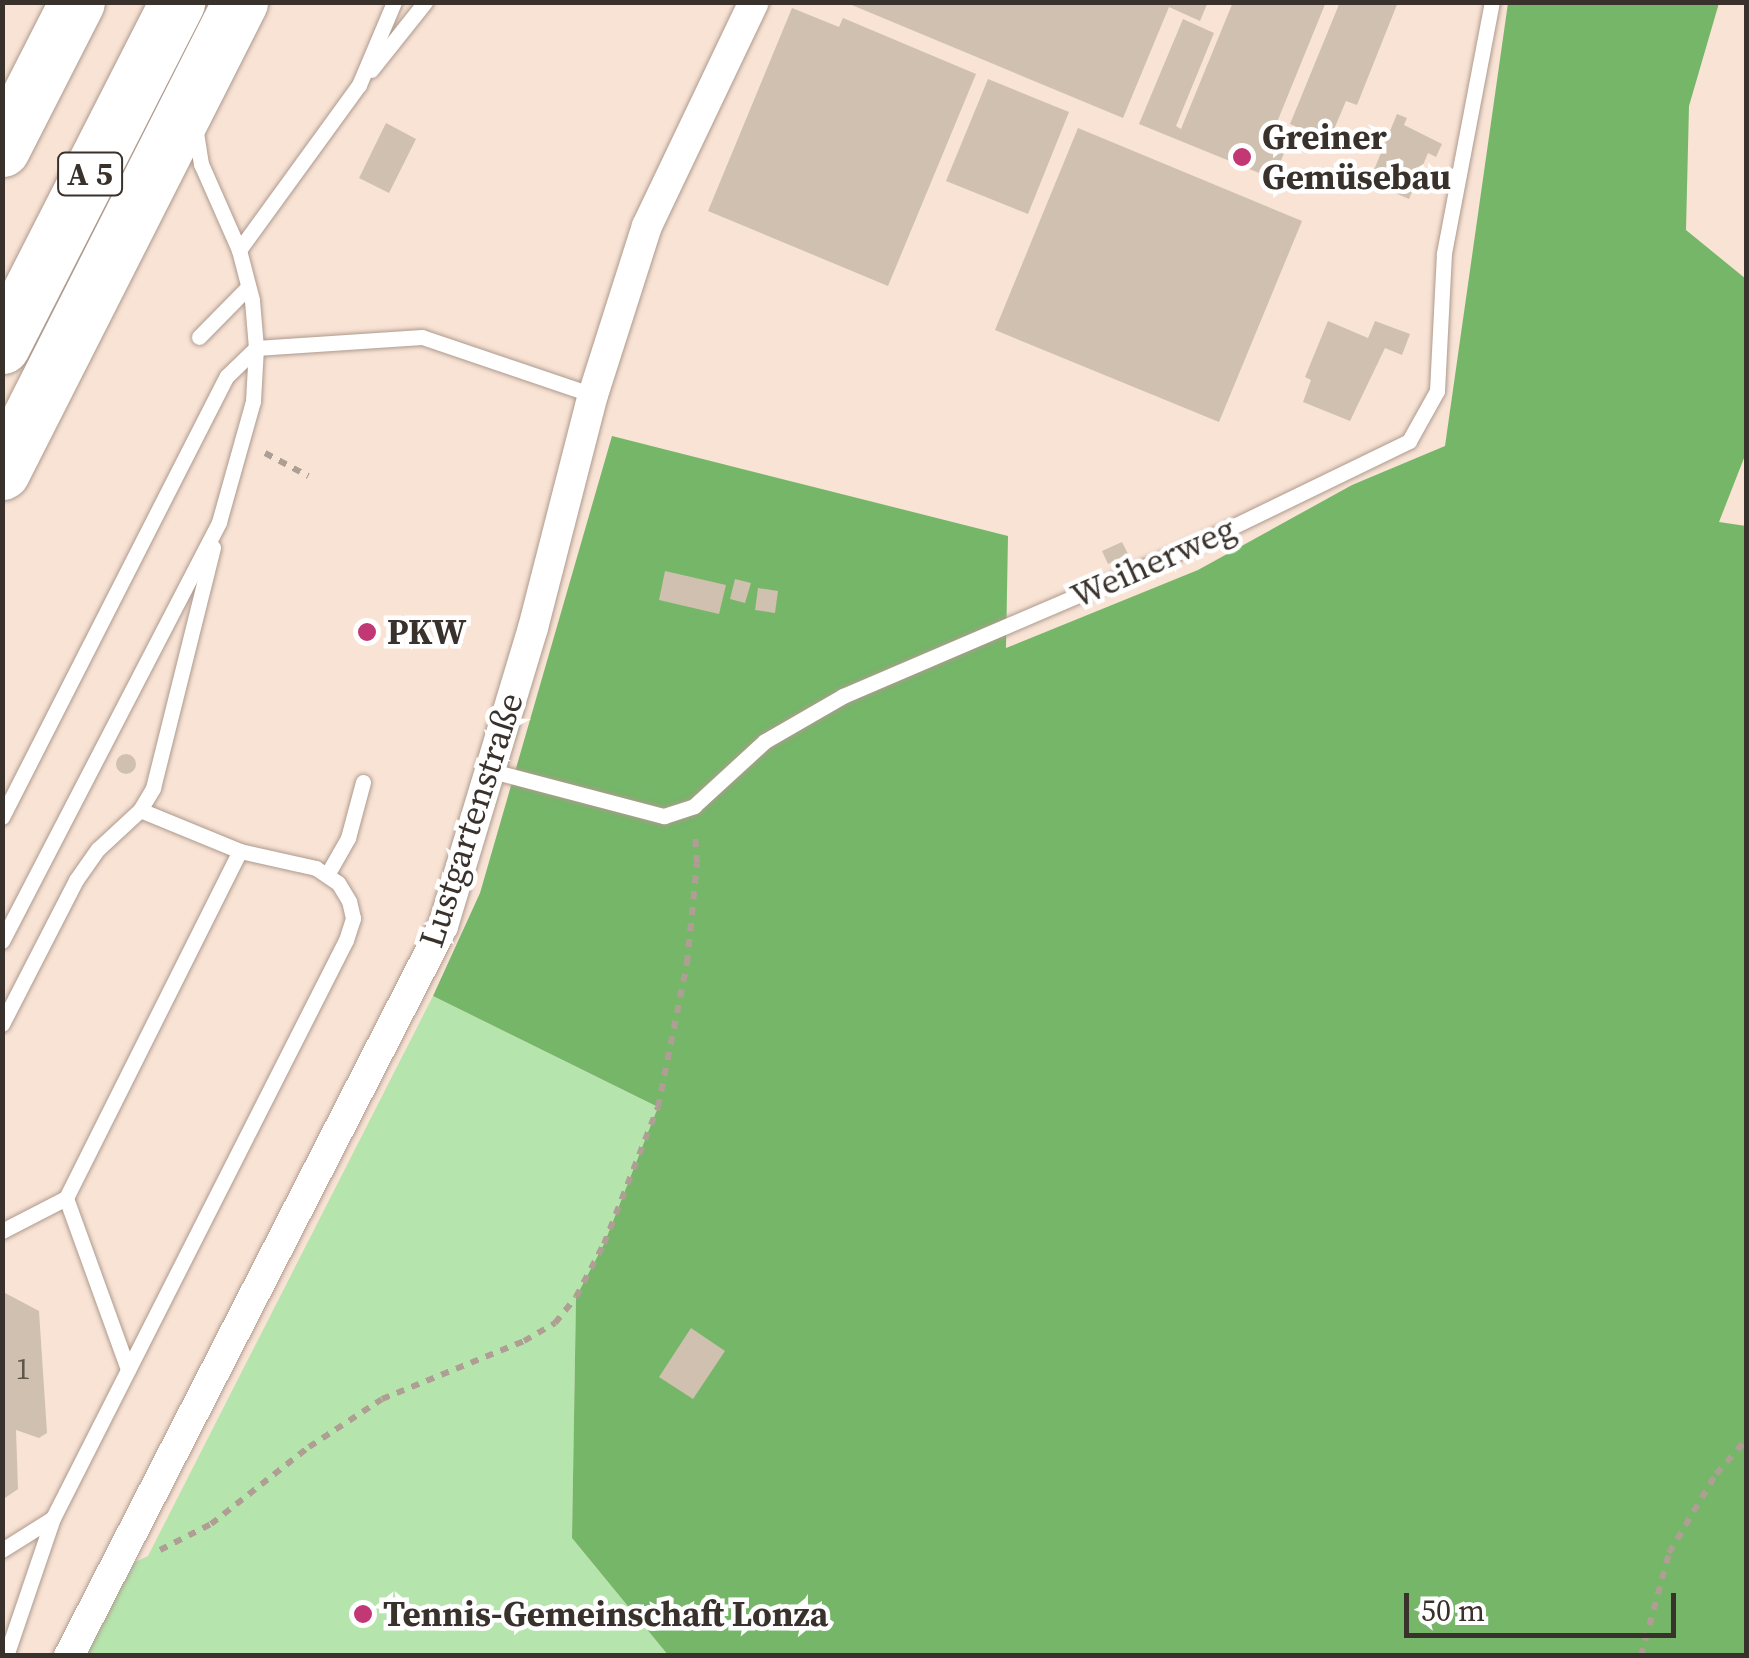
<!DOCTYPE html>
<meta charset="utf-8">
<style>
body{margin:0}
#map{position:relative;width:1749px;height:1658px;overflow:hidden;background:#f8e3d5;font-family:"Source Serif 4",serif}
div>[style]{position:absolute}
.green>*{inset:0;background:#b6e4ad}
.forest>*{inset:0;background:#75b669}
.building>*{inset:0;background:#d0c0af}
.round{border-radius:50%}
.path>*{height:6px;margin-top:-3px;transform-origin:0;background:repeating-linear-gradient(90deg,#ae9e93 0 8px,transparent 0 16px)}
.roads{filter:drop-shadow(0 0 2px #ae9a8d) drop-shadow(0 0 2px #ae9a8d)}
.service>*{height:15px;margin:-7.5px;padding:0 7.5px;transform-origin:7.5px;border-radius:7.5px;background:#fff}
.minor>*{height:30px;margin:-15px;padding:0 15px;transform-origin:15px;border-radius:15px;background:#fff}
.motorway>*{height:55px;margin:-27.5px;padding:0 27.5px;transform-origin:27.5px;border-radius:27.5px;background:#fff}
.dots>*{width:28px;height:28px;translate:-50% -50%;box-sizing:border-box;border:5px solid #fff;border-radius:50%}
span{translate:-50% -50%;white-space:nowrap;text-align:center;line-height:1.15;-webkit-text-stroke:9px #fff;paint-order:stroke}
.number-label{font-size:30px;color:#5f554c}
.number-label span{-webkit-text-stroke-width:0}
.shield-label span{padding:2px 8px;background:#fff;border:2px solid;border-radius:8px;-webkit-text-stroke-width:0}
.shield-label{font-size:32px;color:#39312b;font-weight:700}
.poi-label{font-size:35px;color:#39312b;font-weight:700}
.left{translate:0 -50%;text-align:left}
.street-label{font-size:35px;color:#39312b}
.frame{position:absolute;inset:0;border:5px solid #39312b;pointer-events:none}
.scale{position:absolute;left:1404px;top:1593px;width:272px;height:45px;box-sizing:border-box;border:5px solid #39312b;border-top:0;padding-left:12px;font-size:30px;line-height:35px;white-space:nowrap;color:#39312b;-webkit-text-stroke:8px #fff;paint-order:stroke}
</style>
<div id="map">
<div class="green">
<i style="clip-path:polygon(433px 996px,658px 1107px,604px 1244px,576px 1297px,572px 1538px,668px 1655px,69px 1656px,112px 1573px,148px 1556px)"></i>
</div>
<div class="forest">
<i style="clip-path:polygon(1508px 3px,1719px 3px,1689px 106px,1686px 230px,1746px 279px,1746px 453px,1719px 522px,1746px 526px,1746px 1655px,668px 1655px,572px 1538px,576px 1297px,604px 1244px,658px 1107px,433px 996px,480px 893px,612px 436px,1008px 536px,1006px 648px,1198px 570px,1352px 485px,1445px 446px)"></i>
</div>
<div class="building">
<i style="clip-path:polygon(1208px 2px,1200px 21px,1169px 7px,1123px 118px,847px 3px)"></i>
<i style="clip-path:polygon(1233px 2px,1326px 2px,1273px 132px,1290px 139px,1275px 175px,1265px 171px,1264px 175px,1139px 124px,1183px 19px,1214px 33px,1176px 126px,1181px 129px)"></i>
<i style="clip-path:polygon(1340px 2px,1398px 2px,1357px 105px,1346px 101px,1329px 141px,1290px 124px)"></i>
<i style="clip-path:polygon(792px 8px,839px 27px,843px 18px,976px 74px,888px 286px,708px 211px)"></i>
<i style="clip-path:polygon(988px 79px,1069px 112px,1028px 214px,946px 181px)"></i>
<i style="clip-path:polygon(1397px 114px,1407px 118px,1404px 125px,1442px 144px,1436px 157px,1428px 153px,1409px 199px,1369px 182px)"></i>
<i style="clip-path:polygon(386px 123px,416px 139px,389px 193px,359px 178px)"></i>
<i style="clip-path:polygon(1078px 128px,1302px 221px,1219px 422px,995px 330px)"></i>
<i style="clip-path:polygon(1328px 321px,1368px 338px,1375px 321px,1410px 334px,1402px 355px,1385px 348px,1350px 421px,1303px 402px,1311px 380px,1305px 377px)"></i>
<i style="clip-path:polygon(1122px 542px,1128px 554px,1108px 564px,1102px 551px)"></i>
<i style="clip-path:polygon(665px 571px,726px 585px,719px 614px,659px 600px)"></i>
<i style="clip-path:polygon(735px 579px,751px 583px,745px 603px,730px 599px)"></i>
<i style="clip-path:polygon(758px 588px,778px 591px,775px 613px,755px 610px)"></i>
<i class="round" style="left:116px;top:754px;width:20px;height:20px"></i>
<i style="clip-path:polygon(5px 1293px,39px 1311px,47px 1433px,39px 1438px,16px 1430px,18px 1489px,2px 1500px)"></i>
<i style="clip-path:polygon(691px 1328px,725px 1351px,693px 1399px,659px 1377px)"></i>
</div>
<div class="path">
<i style="left:265px;top:453px;width:49px;rotate:28.1deg"></i>
<i style="left:160px;top:1550px;width:57px;rotate:-27deg"></i>
<i style="left:211px;top:1524px;width:125px;rotate:-38.2deg"></i>
<i style="left:309px;top:1447px;width:87px;rotate:-33.3deg"></i>
<i style="left:382px;top:1399px;width:153px;rotate:-22.2deg"></i>
<i style="left:524px;top:1341px;width:36px;rotate:-30deg"></i>
<i style="left:555px;top:1323px;width:33px;rotate:-51deg"></i>
<i style="left:576px;top:1297px;width:60px;rotate:-62.2deg"></i>
<i style="left:604px;top:1244px;width:147px;rotate:-68.5deg"></i>
<i style="left:658px;top:1107px;width:147px;rotate:-78.6deg"></i>
<i style="left:687px;top:963px;width:100px;rotate:-84.3deg"></i>
<i style="left:697px;top:863px;width:31px;rotate:-94deg"></i>
<i style="left:1641px;top:1656px;width:107px;rotate:-74.8deg"></i>
<i style="left:1669px;top:1553px;width:92px;rotate:-59.3deg"></i>
<i style="left:1716px;top:1474px;width:45px;rotate:-48.6deg"></i>
</div>
<div class="roads">
<div class="service">
<i style="left:371px;top:70px;width:87px;rotate:-51.5deg"></i>
<i style="left:239px;top:250px;width:204px;rotate:-54deg"></i>
<i style="left:359px;top:85px;width:90px;rotate:-67.1deg"></i>
<i style="left:199px;top:337px;width:70px;rotate:-45.6deg"></i>
<i style="left:492px;top:771px;width:178px;rotate:14.7deg"></i>
<i style="left:664px;top:816px;width:32px;rotate:-18deg"></i>
<i style="left:694px;top:806px;width:96px;rotate:-42.5deg"></i>
<i style="left:765px;top:741px;width:90px;rotate:-30deg"></i>
<i style="left:843px;top:696px;width:385px;rotate:-23.2deg"></i>
<i style="left:1197px;top:544px;width:236px;rotate:-25.9deg"></i>
<i style="left:1409px;top:441px;width:57px;rotate:-60.8deg"></i>
<i style="left:1437px;top:391px;width:138px;rotate:-87.1deg"></i>
<i style="left:1444px;top:253px;width:256px;rotate:-79.2deg"></i>
<i style="left:2px;top:817px;width:495px;rotate:-63deg"></i>
<i style="left:227px;top:376px;width:40px;rotate:-44deg"></i>
<i style="left:256px;top:348px;width:166px;rotate:-3.8deg"></i>
<i style="left:422px;top:337px;width:181px;rotate:18.7deg"></i>
<i style="left:327px;top:875px;width:43px;rotate:-60.4deg"></i>
<i style="left:348px;top:838px;width:58px;rotate:-75deg"></i>
<i style="left:2px;top:941px;width:472px;rotate:-62.6deg"></i>
<i style="left:219px;top:522px;width:126px;rotate:-74.3deg"></i>
<i style="left:253px;top:401px;width:53px;rotate:-86.8deg"></i>
<i style="left:256px;top:348px;width:48px;rotate:-94.8deg"></i>
<i style="left:252px;top:300px;width:52px;rotate:-104.6deg"></i>
<i style="left:239px;top:250px;width:94px;rotate:-113.8deg"></i>
<i style="left:201px;top:164px;width:37px;rotate:-99deg"></i>
<i style="left:2px;top:1024px;width:162px;rotate:-62.8deg"></i>
<i style="left:76px;top:880px;width:38px;rotate:-55deg"></i>
<i style="left:98px;top:849px;width:57px;rotate:-42.9deg"></i>
<i style="left:140px;top:810px;width:26px;rotate:-59deg"></i>
<i style="left:153px;top:788px;width:248px;rotate:-76deg"></i>
<i style="left:66px;top:1198px;width:388px;rotate:-63.4deg"></i>
<i style="left:2px;top:1231px;width:72px;rotate:-27.3deg"></i>
<i style="left:66px;top:1198px;width:182px;rotate:70.1deg"></i>
<i style="left:2px;top:1550px;width:60px;rotate:-32.1deg"></i>
<i style="left:53px;top:1518px;width:648px;rotate:-63.12deg"></i>
<i style="left:346px;top:940px;width:23px;rotate:-72deg"></i>
<i style="left:353px;top:918px;width:17px;rotate:-103deg"></i>
<i style="left:349px;top:901px;width:21px;rotate:-121deg"></i>
<i style="left:338px;top:883px;width:27px;rotate:-146deg"></i>
<i style="left:316px;top:868px;width:78px;rotate:-167.4deg"></i>
<i style="left:240px;top:851px;width:108px;rotate:-157.7deg"></i>
<i style="left:6px;top:1656px;width:146px;rotate:-71.2deg"></i>
</div>
<div class="minor">
<i style="left:69px;top:1656px;width:820px;rotate:-62.87deg"></i>
<i style="left:443px;top:926px;width:311px;rotate:-73.2deg"></i>
<i style="left:533px;top:628px;width:241px;rotate:-75.6deg"></i>
<i style="left:593px;top:395px;width:177px;rotate:-72.3deg"></i>
<i style="left:647px;top:226px;width:248px;rotate:-64.5deg"></i>
</div>
<div class="motorway">
<i style="left:2px;top:149px;width:165px;rotate:-63deg"></i>
<i style="left:2px;top:346px;width:386px;rotate:-63deg"></i>
<i style="left:2px;top:472px;width:527px;rotate:-63.14deg"></i>
</div>
</div>
<div class="dots">
<i style="left:1242px;top:157px;background:#c13875"></i>
<i style="left:367px;top:632px;background:#c13875"></i>
<i style="left:363px;top:1614px;background:#c13875"></i>
</div>
<div class="number-label">
<span style="left:23px;top:1369px">1</span>
</div>
<div class="shield-label">
<span style="left:90px;top:174px">A 5</span>
</div>
<div class="poi-label">
<span class="left" style="left:1262px;top:157px">Greiner<br>Gemüsebau</span>
<span class="left" style="left:387px;top:632px">PKW</span>
<span class="left" style="left:383px;top:1614px">Tennis-Gemeinschaft Lonza</span>
</div>
<div class="street-label">
<span style="left:1153px;top:562px;rotate:-24deg">Weiherweg</span>
<span style="left:471px;top:820px;rotate:-72deg">Lustgartenstraße</span>
</div>
<div class="frame"></div>
<div class="scale">50 m</div>
</div>
